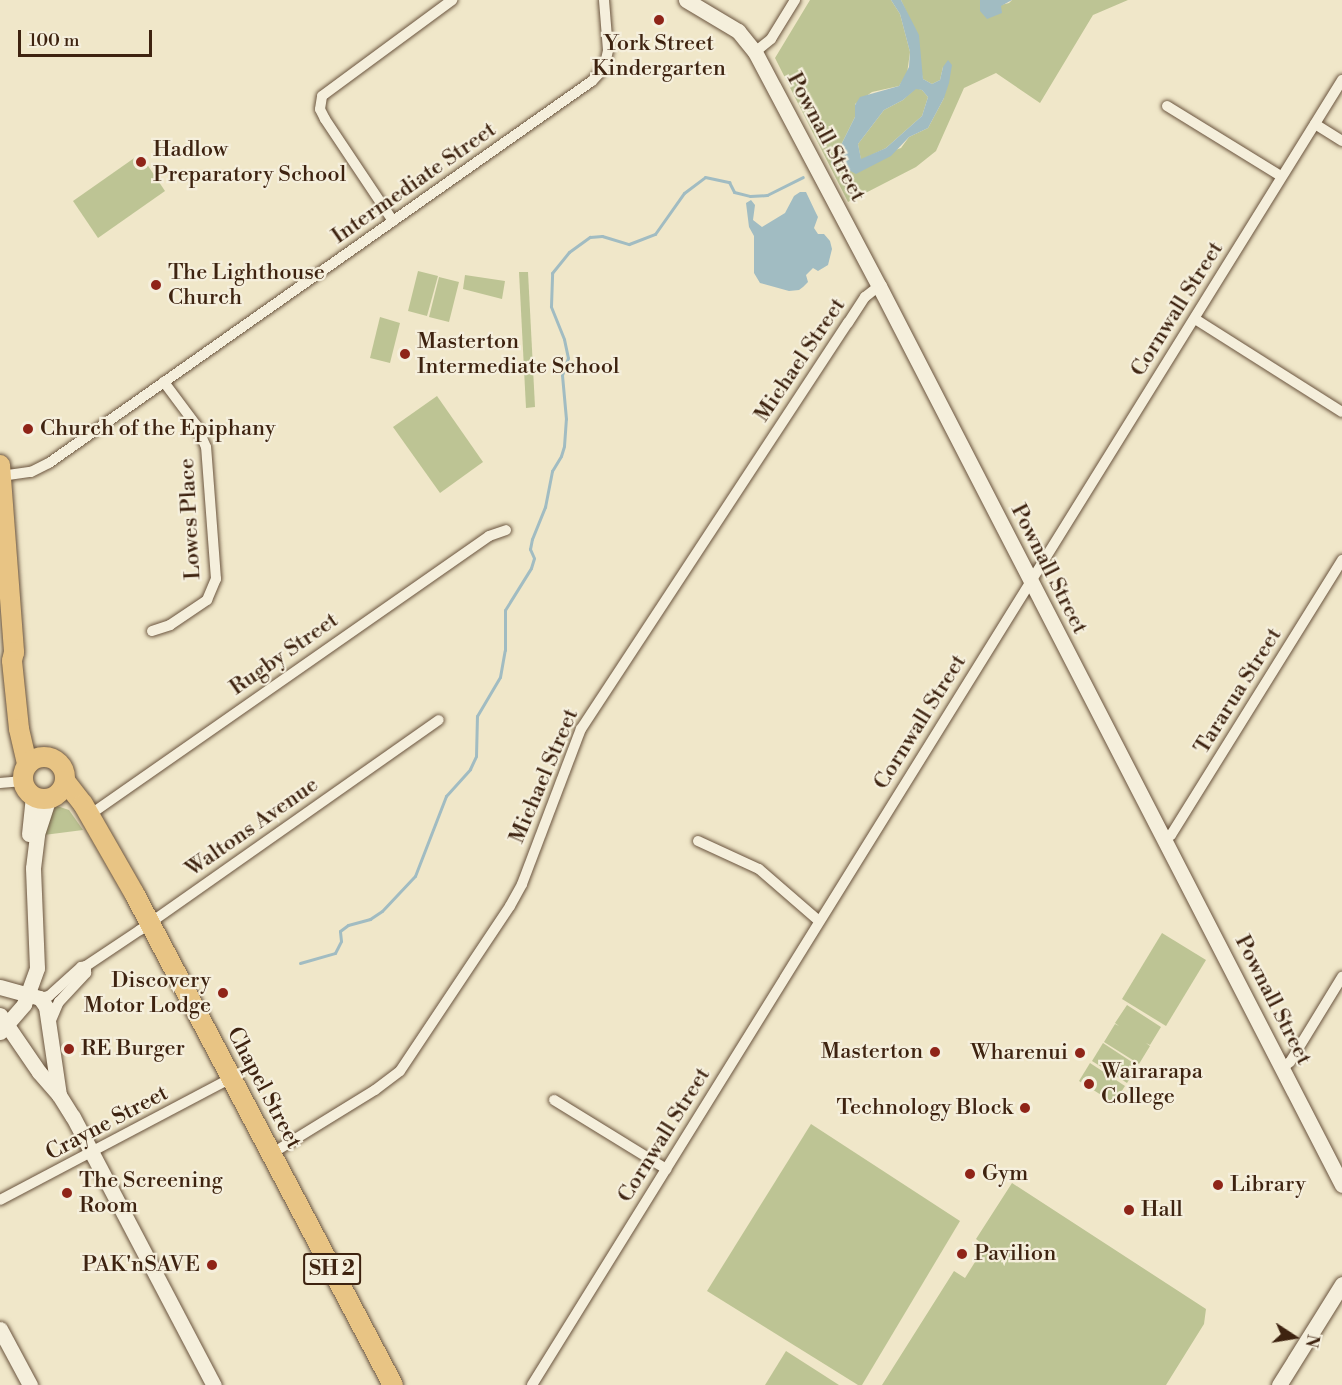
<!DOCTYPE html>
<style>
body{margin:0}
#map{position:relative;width:1342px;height:1385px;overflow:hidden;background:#f0e7c9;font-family:"Libre Bodoni",serif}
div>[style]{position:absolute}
.green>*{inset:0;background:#bdc494}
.water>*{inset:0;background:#a1bcc2}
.stream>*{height:3px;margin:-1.5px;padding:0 1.5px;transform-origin:1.5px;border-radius:1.5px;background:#a1bcc2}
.roads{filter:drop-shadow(0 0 2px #6a543e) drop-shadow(0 0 2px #6a543e)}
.street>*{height:10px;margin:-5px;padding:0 5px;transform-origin:5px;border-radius:5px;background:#f5efdc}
.secondary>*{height:15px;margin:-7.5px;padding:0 7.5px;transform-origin:7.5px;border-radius:7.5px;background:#f5efdc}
.highway>*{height:20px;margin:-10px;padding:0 10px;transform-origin:10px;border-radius:10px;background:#e8c484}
.highway>.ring{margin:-10px;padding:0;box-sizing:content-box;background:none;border:20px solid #e8c484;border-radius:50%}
.dots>*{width:16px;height:16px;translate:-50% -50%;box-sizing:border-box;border:3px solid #f5efdc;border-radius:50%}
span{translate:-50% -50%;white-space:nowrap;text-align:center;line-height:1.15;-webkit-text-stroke:4.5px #f5efdc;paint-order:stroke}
.shield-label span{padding:2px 4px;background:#f5efdc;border:2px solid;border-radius:4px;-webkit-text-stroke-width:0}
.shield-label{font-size:21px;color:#3e2310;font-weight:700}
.poi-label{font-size:22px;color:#3e2310}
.left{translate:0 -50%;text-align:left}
.right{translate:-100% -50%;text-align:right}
.street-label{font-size:22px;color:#3e2310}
.north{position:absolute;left:1264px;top:1307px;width:60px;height:60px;-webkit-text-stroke:4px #f5efdc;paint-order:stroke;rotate:102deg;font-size:16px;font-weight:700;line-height:24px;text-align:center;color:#3e2310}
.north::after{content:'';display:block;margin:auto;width:21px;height:27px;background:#3e2310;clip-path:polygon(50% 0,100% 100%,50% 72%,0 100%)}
.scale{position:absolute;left:18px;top:30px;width:134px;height:27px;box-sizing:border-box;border:3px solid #3e2310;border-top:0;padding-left:8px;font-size:18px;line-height:21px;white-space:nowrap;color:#3e2310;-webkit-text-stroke:4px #f5efdc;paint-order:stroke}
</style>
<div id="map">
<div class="green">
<i style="clip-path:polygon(810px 0,891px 0,900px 14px,910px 52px,907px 74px,899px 86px,872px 92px,855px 104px,855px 117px,838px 151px,845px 168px,901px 148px,909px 137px,928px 128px,944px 98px,943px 67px,940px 80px,932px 84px,923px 79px,907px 13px,901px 0,980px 0,980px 10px,1009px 3px,1012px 0,1128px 0,1093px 15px,1040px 103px,996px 73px,964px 88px,936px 151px,916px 167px,848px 202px,775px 58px)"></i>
<i style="clip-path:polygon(916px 88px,922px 90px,928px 97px,922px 116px,886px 148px,861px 160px,858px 144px,884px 110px,903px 100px)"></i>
<i style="clip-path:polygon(140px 154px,165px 191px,98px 238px,73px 201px)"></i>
<i style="clip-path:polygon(418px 271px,438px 276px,427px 316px,408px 311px)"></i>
<i style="clip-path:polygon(519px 272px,528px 272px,535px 407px,526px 408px)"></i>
<i style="clip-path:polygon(465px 275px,505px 281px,502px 299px,463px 289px)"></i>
<i style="clip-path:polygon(439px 277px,459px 282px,449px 322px,429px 317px)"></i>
<i style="clip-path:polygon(380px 317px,400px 323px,390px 363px,370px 358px)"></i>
<i style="clip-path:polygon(437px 396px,483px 462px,440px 493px,393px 427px)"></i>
<i style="clip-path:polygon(57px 806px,69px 810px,83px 830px,44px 835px,54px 807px)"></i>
<i style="clip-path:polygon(1162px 933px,1206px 960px,1166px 1026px,1122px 999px)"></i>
<i style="clip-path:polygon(1127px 1005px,1161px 1027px,1150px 1045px,1146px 1043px,1150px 1046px,1139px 1064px,1104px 1042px,1115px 1024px,1119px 1026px,1115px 1023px)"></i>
<i style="clip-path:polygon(1103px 1043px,1138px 1066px,1127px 1083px,1092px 1061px)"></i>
<i style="clip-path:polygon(1090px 1063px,1125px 1086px,1114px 1103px,1079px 1081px)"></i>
<i style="clip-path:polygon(811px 1124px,960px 1221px,862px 1385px,858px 1385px,707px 1291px)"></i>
<i style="clip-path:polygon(1012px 1183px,1206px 1309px,1204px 1324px,1166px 1385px,882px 1385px,954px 1271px,965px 1278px,985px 1246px,976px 1239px)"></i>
<i style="clip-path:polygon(786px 1351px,839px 1385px,765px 1385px)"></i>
</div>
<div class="water">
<i style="clip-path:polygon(evenodd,891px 0,901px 0,919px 35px,923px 79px,932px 84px,940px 80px,943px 67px,948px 60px,952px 65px,949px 83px,944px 98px,928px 128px,909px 137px,891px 156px,856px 174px,845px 168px,838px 151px,855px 117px,855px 105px,860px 97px,899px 86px,909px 67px,910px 52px,900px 14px,891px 0,916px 89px,922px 90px,928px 97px,922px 116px,886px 148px,861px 159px,858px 144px,884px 110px,903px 100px,916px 89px)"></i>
<i style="clip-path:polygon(1012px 0,1001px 6px,1002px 13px,987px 19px,980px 11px,980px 0)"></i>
<i style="clip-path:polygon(800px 192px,806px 192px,815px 211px,818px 217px,814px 228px,818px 234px,824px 234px,830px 241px,832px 249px,828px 265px,818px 271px,813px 268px,806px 275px,808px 282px,803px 287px,799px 290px,789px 291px,760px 283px,754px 273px,754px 236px,749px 227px,746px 203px,751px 200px,755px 205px,753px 220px,762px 227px,785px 213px,794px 196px)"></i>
</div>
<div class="stream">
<i style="left:832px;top:162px;width:10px;rotate:-24deg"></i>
<i style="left:300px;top:963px;width:36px;rotate:-16deg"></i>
<i style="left:335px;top:953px;width:13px;rotate:-63deg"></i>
<i style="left:341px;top:941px;width:10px;rotate:-96deg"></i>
<i style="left:340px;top:931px;width:10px;rotate:-37deg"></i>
<i style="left:348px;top:925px;width:23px;rotate:-15deg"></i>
<i style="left:370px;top:919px;width:14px;rotate:-34deg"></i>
<i style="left:382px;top:911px;width:48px;rotate:-46.7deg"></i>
<i style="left:415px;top:876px;width:86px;rotate:-68.8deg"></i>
<i style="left:446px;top:796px;width:36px;rotate:-48deg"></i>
<i style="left:470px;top:769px;width:14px;rotate:-65deg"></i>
<i style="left:476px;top:756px;width:40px;rotate:-88.6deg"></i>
<i style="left:477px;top:716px;width:45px;rotate:-59.5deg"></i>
<i style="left:500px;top:677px;width:27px;rotate:-80deg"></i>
<i style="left:505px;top:650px;width:40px;rotate:-90deg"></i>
<i style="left:505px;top:610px;width:49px;rotate:-58.2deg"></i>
<i style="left:531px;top:568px;width:10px;rotate:-73deg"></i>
<i style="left:534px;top:558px;width:10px;rotate:-114deg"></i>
<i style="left:530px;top:549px;width:10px;rotate:-79deg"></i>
<i style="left:532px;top:539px;width:35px;rotate:-68deg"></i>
<i style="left:545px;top:507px;width:37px;rotate:-79deg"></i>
<i style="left:552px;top:471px;width:17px;rotate:-59deg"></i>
<i style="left:561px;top:456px;width:10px;rotate:-73deg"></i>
<i style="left:564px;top:446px;width:27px;rotate:-86deg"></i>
<i style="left:566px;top:419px;width:44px;rotate:-95.2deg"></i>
<i style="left:562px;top:375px;width:18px;rotate:-71deg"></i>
<i style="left:568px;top:358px;width:19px;rotate:-102deg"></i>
<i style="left:564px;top:339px;width:35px;rotate:-112deg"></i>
<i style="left:551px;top:306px;width:33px;rotate:-88deg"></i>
<i style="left:552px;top:273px;width:27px;rotate:-51deg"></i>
<i style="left:569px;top:252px;width:26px;rotate:-36deg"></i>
<i style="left:590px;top:237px;width:12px;rotate:-5deg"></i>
<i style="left:602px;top:236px;width:28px;rotate:17deg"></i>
<i style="left:629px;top:244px;width:28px;rotate:-21deg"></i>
<i style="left:655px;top:234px;width:50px;rotate:-54.7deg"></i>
<i style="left:684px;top:193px;width:26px;rotate:-37deg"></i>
<i style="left:705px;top:177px;width:25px;rotate:12deg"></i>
<i style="left:729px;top:182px;width:11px;rotate:63deg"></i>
<i style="left:734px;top:192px;width:16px;rotate:14deg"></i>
<i style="left:750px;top:196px;width:17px;rotate:-3deg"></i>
<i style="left:767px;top:195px;width:40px;rotate:-26.6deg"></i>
</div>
<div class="roads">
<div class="street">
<i style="left:755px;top:52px;width:21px;rotate:-39deg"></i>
<i style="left:771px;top:39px;width:46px;rotate:-58.4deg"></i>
<i style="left:1167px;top:106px;width:134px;rotate:31.6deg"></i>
<i style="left:1315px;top:124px;width:32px;rotate:32deg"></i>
<i style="left:393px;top:221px;width:123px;rotate:-123.7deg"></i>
<i style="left:325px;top:119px;width:11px;rotate:-117deg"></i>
<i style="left:320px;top:109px;width:13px;rotate:-81deg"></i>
<i style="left:322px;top:96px;width:162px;rotate:-36.4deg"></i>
<i style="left:1195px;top:319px;width:174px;rotate:32.3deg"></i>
<i style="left:1px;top:476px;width:30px;rotate:-8deg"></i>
<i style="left:31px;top:472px;width:20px;rotate:-27deg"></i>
<i style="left:49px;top:463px;width:664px;rotate:-35.13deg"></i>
<i style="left:592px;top:81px;width:18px;rotate:-47deg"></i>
<i style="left:604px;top:68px;width:18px;rotate:-77deg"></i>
<i style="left:608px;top:50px;width:50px;rotate:-94.6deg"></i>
<i style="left:152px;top:631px;width:19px;rotate:-18deg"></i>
<i style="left:170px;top:625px;width:45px;rotate:-34deg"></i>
<i style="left:207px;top:600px;width:23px;rotate:-67deg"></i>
<i style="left:216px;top:579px;width:132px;rotate:-94.3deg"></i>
<i style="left:206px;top:447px;width:24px;rotate:-114deg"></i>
<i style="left:196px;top:425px;width:54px;rotate:-126.7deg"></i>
<i style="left:0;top:783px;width:23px;rotate:-5deg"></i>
<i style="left:88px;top:816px;width:489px;rotate:-34.9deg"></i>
<i style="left:489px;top:536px;width:18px;rotate:-19deg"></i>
<i style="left:1164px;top:839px;width:8px;rotate:-30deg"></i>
<i style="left:1171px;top:835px;width:324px;rotate:-58.1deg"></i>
<i style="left:698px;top:841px;width:67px;rotate:24.7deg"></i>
<i style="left:759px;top:869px;width:79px;rotate:40.9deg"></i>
<i style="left:40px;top:998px;width:9px;rotate:-13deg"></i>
<i style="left:49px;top:996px;width:43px;rotate:-42.2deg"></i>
<i style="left:81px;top:967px;width:5px;rotate:-11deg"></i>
<i style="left:86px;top:966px;width:65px;rotate:-33.7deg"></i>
<i style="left:140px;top:930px;width:365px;rotate:-35.1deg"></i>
<i style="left:49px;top:1025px;width:25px;rotate:-67deg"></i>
<i style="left:59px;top:1002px;width:40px;rotate:-47deg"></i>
<i style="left:86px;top:973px;width:7px;rotate:-90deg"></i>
<i style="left:1283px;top:1068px;width:9px;rotate:-41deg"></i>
<i style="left:1290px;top:1062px;width:100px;rotate:-58.5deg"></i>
<i style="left:554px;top:1100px;width:132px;rotate:31.6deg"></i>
<i style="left:271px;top:1154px;width:122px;rotate:-31.6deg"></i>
<i style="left:375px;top:1090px;width:31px;rotate:-37deg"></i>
<i style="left:400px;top:1071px;width:198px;rotate:-56.3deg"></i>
<i style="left:510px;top:906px;width:25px;rotate:-61deg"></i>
<i style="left:522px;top:884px;width:166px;rotate:-69.2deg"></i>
<i style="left:581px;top:729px;width:486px;rotate:-56.7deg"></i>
<i style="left:848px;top:323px;width:31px;rotate:-57deg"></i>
<i style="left:865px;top:297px;width:18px;rotate:-38deg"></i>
<i style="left:0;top:1200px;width:261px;rotate:-27.8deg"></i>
<i style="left:532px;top:1385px;width:1536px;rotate:-58.17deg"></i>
</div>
<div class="secondary">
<i style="left:686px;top:0;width:61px;rotate:30.8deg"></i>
<i style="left:738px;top:31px;width:27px;rotate:51deg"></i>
<i style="left:755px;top:52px;width:265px;rotate:62.1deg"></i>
<i style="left:879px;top:286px;width:1011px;rotate:62.75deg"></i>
<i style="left:29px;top:834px;width:38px;rotate:-84deg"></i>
<i style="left:0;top:987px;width:41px;rotate:15.4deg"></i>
<i style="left:40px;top:998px;width:11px;rotate:56deg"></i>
<i style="left:46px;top:1007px;width:89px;rotate:81.6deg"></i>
<i style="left:0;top:1015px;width:69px;rotate:55.6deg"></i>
<i style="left:39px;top:1072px;width:30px;rotate:49deg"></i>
<i style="left:59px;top:1095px;width:26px;rotate:58deg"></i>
<i style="left:73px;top:1117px;width:303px;rotate:62.3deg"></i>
<i style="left:0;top:1032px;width:37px;rotate:-49deg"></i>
<i style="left:24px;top:1004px;width:38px;rotate:-70deg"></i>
<i style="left:37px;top:968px;width:100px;rotate:-92.3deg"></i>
<i style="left:33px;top:868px;width:34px;rotate:-83deg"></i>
<i style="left:37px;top:834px;width:38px;rotate:-72deg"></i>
<i style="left:0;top:1329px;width:64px;rotate:61.8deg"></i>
<i style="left:1279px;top:1385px;width:119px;rotate:-58deg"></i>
</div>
<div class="highway">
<i style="left:0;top:465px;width:188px;rotate:85.7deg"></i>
<i style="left:14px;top:652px;width:9px;rotate:103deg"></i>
<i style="left:12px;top:661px;width:68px;rotate:84.1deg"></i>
<i style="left:19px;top:729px;width:36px;rotate:77deg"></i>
<i class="ring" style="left:23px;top:757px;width:22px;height:22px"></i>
<i style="left:65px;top:781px;width:29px;rotate:52deg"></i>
<i style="left:83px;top:804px;width:103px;rotate:60.2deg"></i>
<i style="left:134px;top:893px;width:556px;rotate:62.24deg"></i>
</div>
</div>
<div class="dots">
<i style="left:659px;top:20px;background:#8f2418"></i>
<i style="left:141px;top:162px;background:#8f2418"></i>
<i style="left:156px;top:285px;background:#8f2418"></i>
<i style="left:405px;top:354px;background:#8f2418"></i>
<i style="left:28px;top:429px;background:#8f2418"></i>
<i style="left:223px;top:993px;background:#8f2418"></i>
<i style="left:69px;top:1049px;background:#8f2418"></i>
<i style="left:935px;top:1052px;background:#8f2418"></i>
<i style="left:1080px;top:1053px;background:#8f2418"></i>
<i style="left:1089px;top:1084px;background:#8f2418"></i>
<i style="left:1025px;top:1108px;background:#8f2418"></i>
<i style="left:970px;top:1174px;background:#8f2418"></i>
<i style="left:1218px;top:1185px;background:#8f2418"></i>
<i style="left:67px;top:1193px;background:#8f2418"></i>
<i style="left:1129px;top:1210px;background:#8f2418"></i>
<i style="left:962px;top:1254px;background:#8f2418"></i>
<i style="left:212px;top:1265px;background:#8f2418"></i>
</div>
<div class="shield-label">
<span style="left:332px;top:1269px">SH 2</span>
</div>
<div class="poi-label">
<span style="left:659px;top:56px">York Street<br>Kindergarten</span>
<span class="left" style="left:153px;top:162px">Hadlow<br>Preparatory School</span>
<span class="left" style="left:168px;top:285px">The Lighthouse<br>Church</span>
<span class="left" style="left:417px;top:354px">Masterton<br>Intermediate School</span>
<span class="left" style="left:40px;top:429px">Church of the Epiphany</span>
<span class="right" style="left:211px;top:993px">Discovery<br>Motor Lodge</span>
<span class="left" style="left:81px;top:1049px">RE Burger</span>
<span class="right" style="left:923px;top:1052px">Masterton</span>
<span class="right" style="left:1068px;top:1053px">Wharenui</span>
<span class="left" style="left:1101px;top:1084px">Wairarapa<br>College</span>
<span class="right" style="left:1013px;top:1108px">Technology Block</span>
<span class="left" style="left:982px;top:1174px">Gym</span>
<span class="left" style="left:79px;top:1193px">The Screening<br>Room</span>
<span class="left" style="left:1230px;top:1185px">Library</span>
<span class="left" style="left:1141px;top:1210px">Hall</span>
<span class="left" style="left:974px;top:1254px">Pavilion</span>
<span class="right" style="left:200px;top:1265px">PAK'nSAVE</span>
</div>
<div class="street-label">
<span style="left:826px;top:137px;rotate:62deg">Pownall Street</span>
<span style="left:414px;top:183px;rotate:-35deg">Intermediate Street</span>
<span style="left:1177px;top:309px;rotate:-58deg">Cornwall Street</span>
<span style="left:800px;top:360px;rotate:-56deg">Michael Street</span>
<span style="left:190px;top:519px;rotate:-93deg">Lowes Place</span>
<span style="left:1049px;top:569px;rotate:63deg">Pownall Street</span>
<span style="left:284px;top:654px;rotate:-35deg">Rugby Street</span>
<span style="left:1238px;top:691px;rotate:-58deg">Tararua Street</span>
<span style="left:920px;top:722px;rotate:-58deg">Cornwall Street</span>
<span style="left:544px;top:776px;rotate:-67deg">Michael Street</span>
<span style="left:252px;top:827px;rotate:-35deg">Waltons Avenue</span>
<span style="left:1273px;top:1000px;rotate:63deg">Pownall Street</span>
<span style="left:264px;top:1088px;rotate:62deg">Chapel Street</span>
<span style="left:107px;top:1123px;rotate:-28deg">Crayne Street</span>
<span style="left:664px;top:1135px;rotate:-58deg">Cornwall Street</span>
</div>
<div class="north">N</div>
<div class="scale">100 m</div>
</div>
